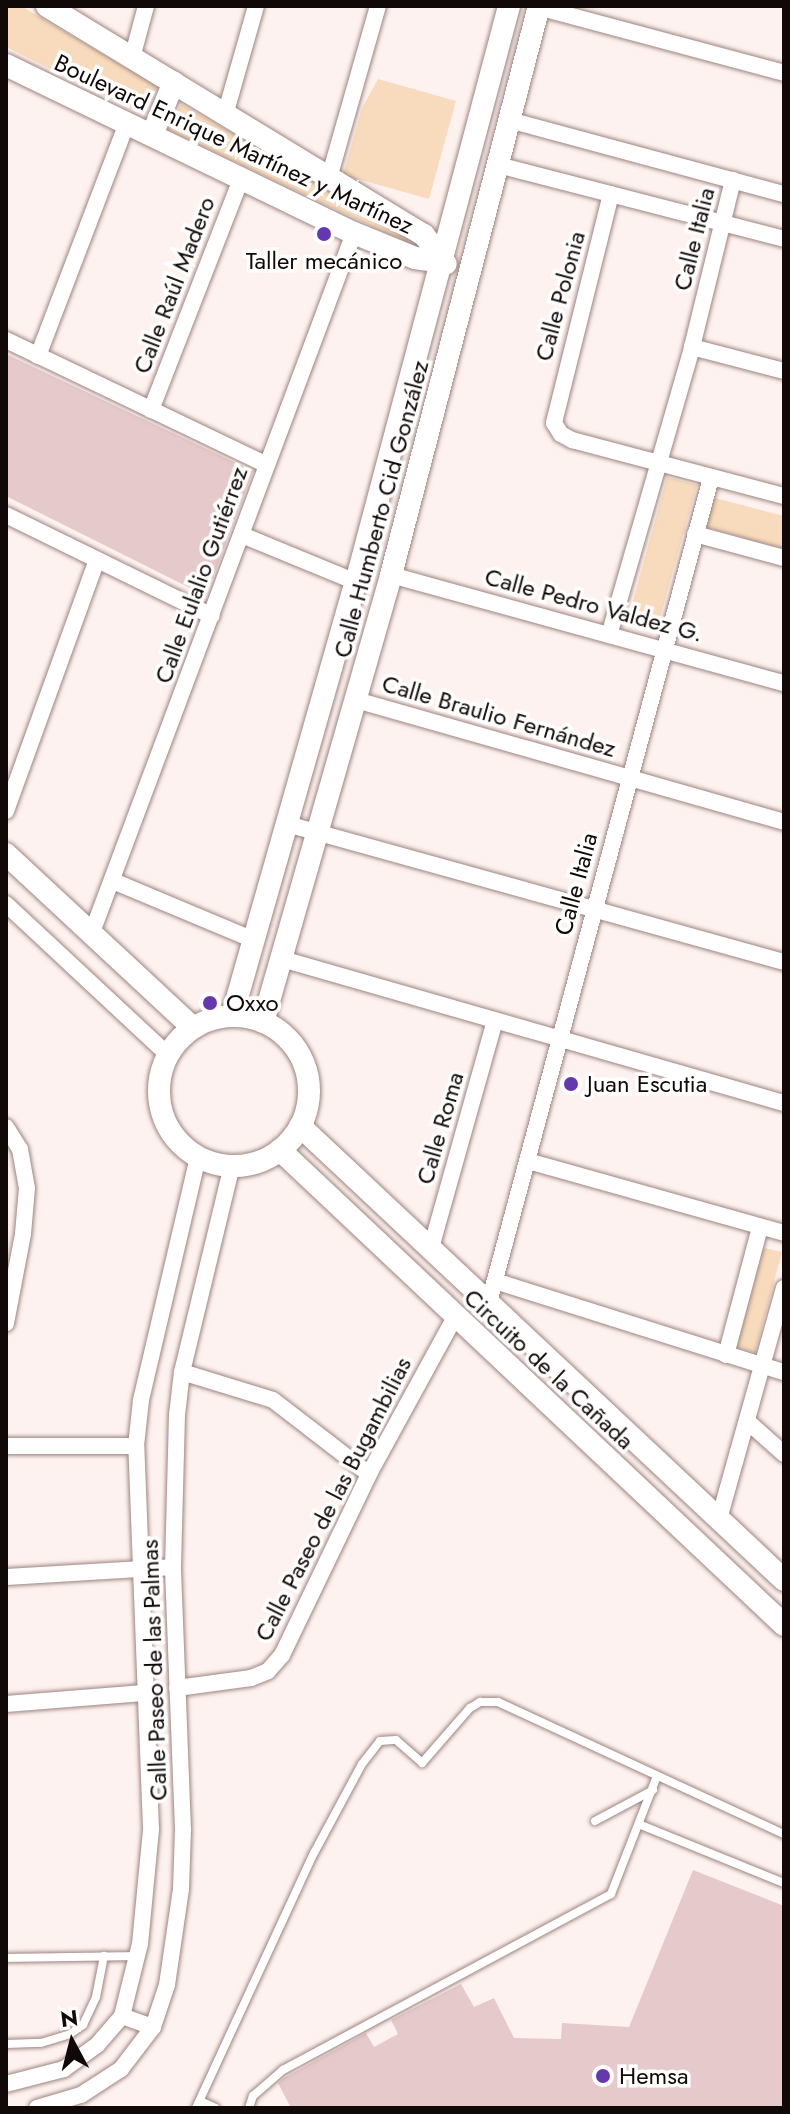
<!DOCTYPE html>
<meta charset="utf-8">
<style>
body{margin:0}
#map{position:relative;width:790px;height:2114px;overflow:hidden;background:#fef2f0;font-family:Jost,sans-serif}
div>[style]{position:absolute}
.green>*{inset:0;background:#f8dbbc}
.building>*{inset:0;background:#e5c9cb}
.roads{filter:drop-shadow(0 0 2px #9d847f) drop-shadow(0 0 2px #9d847f)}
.lane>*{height:8px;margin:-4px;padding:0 4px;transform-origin:4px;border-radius:4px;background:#fff}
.street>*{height:16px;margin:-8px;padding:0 8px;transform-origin:8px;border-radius:8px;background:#fff}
.secondary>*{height:22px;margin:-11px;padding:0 11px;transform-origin:11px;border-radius:11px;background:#fff}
.secondary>.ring{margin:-11px;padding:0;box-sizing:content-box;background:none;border:22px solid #fff;border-radius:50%}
.dots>*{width:22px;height:22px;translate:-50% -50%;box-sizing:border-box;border:4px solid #fff;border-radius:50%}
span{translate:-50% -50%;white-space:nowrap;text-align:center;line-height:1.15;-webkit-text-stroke:7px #fff;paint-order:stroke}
.street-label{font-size:24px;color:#110907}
.poi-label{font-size:24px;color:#110907}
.left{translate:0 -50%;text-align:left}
.frame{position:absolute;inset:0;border:8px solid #110907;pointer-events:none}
.north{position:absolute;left:32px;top:2002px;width:80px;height:80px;-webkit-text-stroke:6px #fff;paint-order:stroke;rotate:353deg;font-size:22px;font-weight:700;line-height:32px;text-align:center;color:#110907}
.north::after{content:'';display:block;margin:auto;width:28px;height:36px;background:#110907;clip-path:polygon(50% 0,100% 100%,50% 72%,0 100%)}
</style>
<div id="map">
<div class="green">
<i style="clip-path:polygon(6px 6px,21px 6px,157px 86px,144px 115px,6px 47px)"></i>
<i style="clip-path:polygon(378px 79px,456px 101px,429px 199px,343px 175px,362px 108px)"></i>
<i style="clip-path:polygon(181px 104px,412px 234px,407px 243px,168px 130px)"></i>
<i style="clip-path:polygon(667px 477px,697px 485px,659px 622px,630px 612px)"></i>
<i style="clip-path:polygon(715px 498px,784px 516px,784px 549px,705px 527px)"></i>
<i style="clip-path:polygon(764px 1248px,782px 1252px,755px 1353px,737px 1347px)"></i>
</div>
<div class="building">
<i style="clip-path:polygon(6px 354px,253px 471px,206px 596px,6px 496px)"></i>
<i style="clip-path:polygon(693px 1870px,784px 1906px,784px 2108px,291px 2108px,278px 2083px,284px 2078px,366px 2033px,374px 2047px,398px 2034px,391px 2020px,461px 1984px,474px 2007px,494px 1998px,514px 2038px,561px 2039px,562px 2023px,629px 2027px)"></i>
</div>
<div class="roads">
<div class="lane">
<i style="left:595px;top:1821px;width:66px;rotate:-28.1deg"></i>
<i style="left:641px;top:1825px;width:154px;rotate:22.1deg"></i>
<i style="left:6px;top:1958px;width:130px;rotate:-0.9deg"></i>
<i style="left:6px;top:2044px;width:35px;rotate:-2deg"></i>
<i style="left:41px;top:2043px;width:30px;rotate:-17deg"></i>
<i style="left:70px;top:2034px;width:16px;rotate:-35deg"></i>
<i style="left:83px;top:2025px;width:31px;rotate:-65deg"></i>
<i style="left:96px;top:1997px;width:42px;rotate:-79deg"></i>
<i style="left:200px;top:2101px;width:17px;rotate:24deg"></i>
<i style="left:196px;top:2108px;width:281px;rotate:-65.2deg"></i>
<i style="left:314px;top:1853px;width:101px;rotate:-61.7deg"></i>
<i style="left:362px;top:1764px;width:29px;rotate:-52deg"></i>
<i style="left:380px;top:1741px;width:16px;rotate:-4deg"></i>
<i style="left:396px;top:1740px;width:35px;rotate:41deg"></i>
<i style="left:422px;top:1763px;width:73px;rotate:-48.9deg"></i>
<i style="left:470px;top:1708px;width:12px;rotate:-31deg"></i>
<i style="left:480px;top:1702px;width:18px"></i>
<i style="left:498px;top:1702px;width:315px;rotate:24.8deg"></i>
<i style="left:249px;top:2108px;width:13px;rotate:-72deg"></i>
<i style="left:253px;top:2096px;width:40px;rotate:-41deg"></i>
<i style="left:283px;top:2070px;width:372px;rotate:-28.2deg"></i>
<i style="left:611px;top:1894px;width:127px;rotate:-68.7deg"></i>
</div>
<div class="street">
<i style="left:538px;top:7px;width:255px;rotate:15deg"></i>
<i style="left:132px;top:58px;width:54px;rotate:-74.9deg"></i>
<i style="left:225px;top:115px;width:113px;rotate:-74.1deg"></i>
<i style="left:509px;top:120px;width:285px;rotate:15.1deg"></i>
<i style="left:498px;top:165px;width:295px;rotate:14.5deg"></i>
<i style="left:329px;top:178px;width:179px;rotate:-74.1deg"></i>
<i style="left:611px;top:194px;width:236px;rotate:104deg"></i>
<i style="left:554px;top:423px;width:13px;rotate:58deg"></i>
<i style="left:561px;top:434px;width:13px;rotate:29deg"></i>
<i style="left:572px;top:440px;width:219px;rotate:14.8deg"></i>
<i style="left:6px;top:340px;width:289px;rotate:25.6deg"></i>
<i style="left:692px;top:347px;width:95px;rotate:14.6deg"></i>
<i style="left:38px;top:356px;width:249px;rotate:-69.1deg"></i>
<i style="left:151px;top:410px;width:250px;rotate:-68.7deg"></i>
<i style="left:6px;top:515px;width:229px;rotate:26.1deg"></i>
<i style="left:695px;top:534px;width:92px;rotate:15.1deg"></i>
<i style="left:242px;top:535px;width:123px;rotate:22.4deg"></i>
<i style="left:391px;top:575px;width:408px;rotate:15.4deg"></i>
<i style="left:610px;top:632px;width:297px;rotate:-73.9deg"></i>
<i style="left:692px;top:347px;width:172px;rotate:-76.2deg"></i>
<i style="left:356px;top:700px;width:445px;rotate:15.9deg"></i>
<i style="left:6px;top:811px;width:267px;rotate:-70.1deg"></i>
<i style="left:287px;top:824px;width:516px;rotate:15.52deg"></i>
<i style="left:113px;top:881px;width:153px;rotate:22.7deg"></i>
<i style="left:6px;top:904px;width:221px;rotate:43deg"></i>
<i style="left:91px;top:935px;width:750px;rotate:-69.46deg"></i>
<i style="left:282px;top:959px;width:522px;rotate:16.01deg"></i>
<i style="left:6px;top:1127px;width:26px;rotate:58deg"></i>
<i style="left:20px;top:1149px;width:40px;rotate:80deg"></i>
<i style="left:27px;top:1188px;width:46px;rotate:95deg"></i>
<i style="left:23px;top:1234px;width:91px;rotate:100.8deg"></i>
<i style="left:528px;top:1161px;width:266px;rotate:15.7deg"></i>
<i style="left:431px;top:1248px;width:236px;rotate:-74.3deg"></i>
<i style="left:495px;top:1281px;width:303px;rotate:17.5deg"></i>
<i style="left:489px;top:1302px;width:853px;rotate:-74.92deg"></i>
<i style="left:726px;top:1355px;width:132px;rotate:-75.1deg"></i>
<i style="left:182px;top:1372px;width:95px;rotate:17.1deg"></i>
<i style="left:273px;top:1400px;width:121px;rotate:37.6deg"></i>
<i style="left:747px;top:1421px;width:50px;rotate:41.7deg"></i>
<i style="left:6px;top:1446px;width:130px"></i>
<i style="left:719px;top:1519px;width:240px;rotate:-74.3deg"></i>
<i style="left:6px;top:1577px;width:167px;rotate:-3.4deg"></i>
<i style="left:177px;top:1688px;width:75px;rotate:-7.7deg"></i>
<i style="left:251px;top:1678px;width:18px;rotate:-22deg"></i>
<i style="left:268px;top:1671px;width:21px;rotate:-49deg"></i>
<i style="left:282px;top:1655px;width:201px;rotate:-64.3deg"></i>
<i style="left:369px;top:1474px;width:179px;rotate:-61.3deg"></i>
<i style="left:6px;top:1704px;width:138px;rotate:-4.6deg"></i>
<i style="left:122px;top:2016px;width:33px;rotate:20deg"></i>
<i style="left:6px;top:2084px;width:60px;rotate:-14.5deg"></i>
<i style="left:64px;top:2069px;width:41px;rotate:-36deg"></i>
<i style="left:97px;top:2045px;width:38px;rotate:-49deg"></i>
<i style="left:122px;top:2016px;width:74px;rotate:-76deg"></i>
<i style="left:140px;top:1944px;width:116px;rotate:-84.5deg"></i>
<i style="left:151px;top:1829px;width:383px;rotate:-92.2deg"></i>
<i style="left:136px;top:1446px;width:46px;rotate:-83.8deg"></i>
<i style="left:141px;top:1400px;width:250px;rotate:-76.8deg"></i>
<i style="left:37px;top:2108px;width:46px;rotate:-16.5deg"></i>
<i style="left:81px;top:2095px;width:48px;rotate:-33deg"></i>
<i style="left:121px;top:2069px;width:53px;rotate:-52.7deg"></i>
<i style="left:153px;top:2027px;width:44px;rotate:-71.6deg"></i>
<i style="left:167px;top:1985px;width:97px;rotate:-81.7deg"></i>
<i style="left:181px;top:1889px;width:59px;rotate:-88.1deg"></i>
<i style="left:183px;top:1830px;width:263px;rotate:-92.2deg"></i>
<i style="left:173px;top:1567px;width:152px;rotate:-88.5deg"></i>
<i style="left:177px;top:1415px;width:43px;rotate:-83.4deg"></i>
<i style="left:182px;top:1372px;width:212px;rotate:-76.4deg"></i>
</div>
<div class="secondary">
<i style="left:47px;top:6px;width:441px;rotate:31.3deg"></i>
<i style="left:424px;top:235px;width:36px;rotate:53deg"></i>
<i style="left:6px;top:65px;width:386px;rotate:25.8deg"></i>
<i style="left:354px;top:233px;width:66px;rotate:22.3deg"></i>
<i style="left:415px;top:258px;width:27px;rotate:8deg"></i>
<i style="left:152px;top:135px;width:57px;rotate:-67.5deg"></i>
<i style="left:6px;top:854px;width:255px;rotate:42.9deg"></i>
<i style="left:232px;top:1016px;width:451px;rotate:-74.1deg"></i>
<i style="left:356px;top:582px;width:596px;rotate:-75.12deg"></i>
<i class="ring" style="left:159px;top:1016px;width:128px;height:128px"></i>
<i style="left:263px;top:1022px;width:465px;rotate:-74deg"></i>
<i style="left:391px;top:575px;width:588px;rotate:-75.42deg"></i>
<i style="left:300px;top:1126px;width:664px;rotate:43.17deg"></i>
<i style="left:280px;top:1150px;width:693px;rotate:43.3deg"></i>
</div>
</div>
<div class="dots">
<i style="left:324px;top:234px;background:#6538b0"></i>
<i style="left:210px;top:1003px;background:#6538b0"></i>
<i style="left:571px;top:1084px;background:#6538b0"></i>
<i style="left:603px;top:2076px;background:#6538b0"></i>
</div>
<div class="street-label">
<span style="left:234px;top:144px;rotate:25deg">Boulevard Enrique Martínez y Martínez</span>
<span style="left:694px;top:239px;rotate:-76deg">Calle Italia</span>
<span style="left:174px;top:285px;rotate:-69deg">Calle Raúl Madero</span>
<span style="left:560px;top:296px;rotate:-75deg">Calle Polonia</span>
<span style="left:381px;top:509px;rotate:-75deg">Calle Humberto Cid González</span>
<span style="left:201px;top:575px;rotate:-70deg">Calle Eulalio Gutiérrez</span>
<span style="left:594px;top:605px;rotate:15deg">Calle Pedro Valdez G.</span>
<span style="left:499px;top:716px;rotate:16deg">Calle Braulio Fernández</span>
<span style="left:576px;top:884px;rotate:-75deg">Calle Italia</span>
<span style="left:440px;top:1128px;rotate:-74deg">Calle Roma</span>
<span style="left:549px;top:1369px;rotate:43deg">Circuito de la Cañada</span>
<span style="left:333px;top:1499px;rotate:-63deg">Calle Paseo de las Bugambilias</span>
<span style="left:154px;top:1670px;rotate:-92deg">Calle Paseo de las Palmas</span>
</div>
<div class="poi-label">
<span style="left:324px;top:261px">Taller mecánico</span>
<span class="left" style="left:226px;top:1003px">Oxxo</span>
<span class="left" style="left:587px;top:1084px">Juan Escutia</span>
<span class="left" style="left:619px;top:2076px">Hemsa</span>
</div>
<div class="frame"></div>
<div class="north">N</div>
</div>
